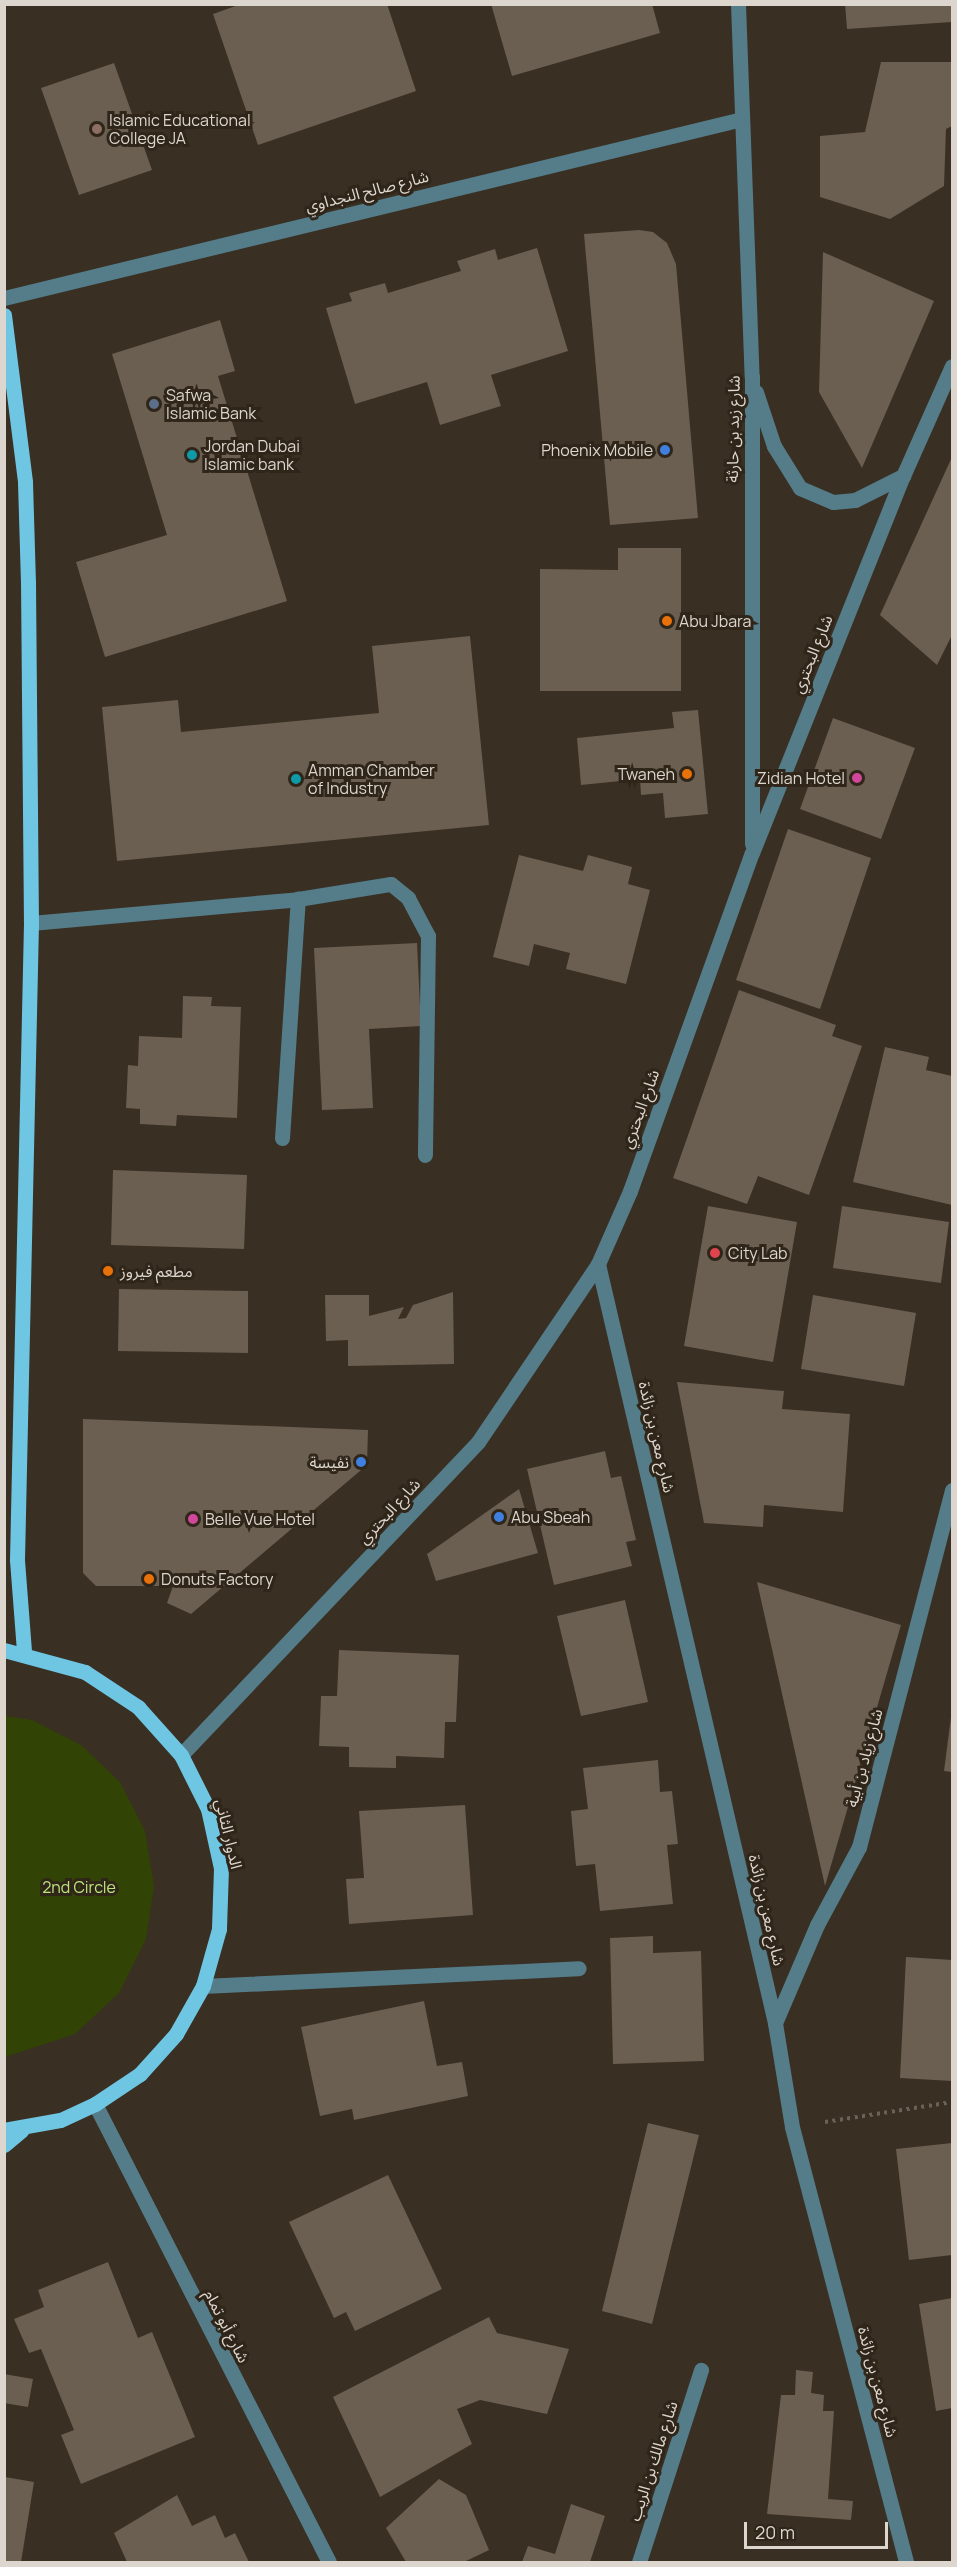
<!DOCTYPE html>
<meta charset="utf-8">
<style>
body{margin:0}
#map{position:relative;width:957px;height:2567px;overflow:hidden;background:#392f22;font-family:Manrope,"Noto Sans Arabic",sans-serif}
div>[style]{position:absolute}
.green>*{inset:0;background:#314405}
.building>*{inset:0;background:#6a5f51}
.path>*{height:4px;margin-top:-2px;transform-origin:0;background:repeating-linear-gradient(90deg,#6b6257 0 3px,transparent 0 7.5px)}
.minor>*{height:15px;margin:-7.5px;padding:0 7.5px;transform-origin:7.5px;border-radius:7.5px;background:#547c89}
.major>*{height:15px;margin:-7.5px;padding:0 7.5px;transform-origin:7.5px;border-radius:7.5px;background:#6fc6e2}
.dots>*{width:16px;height:16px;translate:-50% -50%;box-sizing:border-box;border:3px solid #2f2519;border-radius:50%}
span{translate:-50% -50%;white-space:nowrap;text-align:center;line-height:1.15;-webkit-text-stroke:6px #2f2519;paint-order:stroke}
.poi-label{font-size:16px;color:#ddd6ce}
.left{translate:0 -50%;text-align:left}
.right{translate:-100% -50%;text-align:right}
.street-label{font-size:16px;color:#ddd6ce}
.park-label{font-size:16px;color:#bde47c}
.frame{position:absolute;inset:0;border:6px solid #ddd6ce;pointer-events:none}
.scale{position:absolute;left:744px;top:2522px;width:144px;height:27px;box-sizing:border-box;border:3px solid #ddd6ce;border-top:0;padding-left:8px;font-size:18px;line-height:21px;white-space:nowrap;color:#ddd6ce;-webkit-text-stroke:4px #2f2519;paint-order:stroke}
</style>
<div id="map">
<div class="green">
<i style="clip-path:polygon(5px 1716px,32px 1720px,81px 1745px,120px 1782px,145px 1831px,154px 1886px,146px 1939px,119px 1993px,75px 2034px,5px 2057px)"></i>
</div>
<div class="building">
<i style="clip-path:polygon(241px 4px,387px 4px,416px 91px,258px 145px,213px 14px)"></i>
<i style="clip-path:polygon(491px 4px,652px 4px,660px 33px,512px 76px)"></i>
<i style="clip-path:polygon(845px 4px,952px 4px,952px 22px,847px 29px)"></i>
<i style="clip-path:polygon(881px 62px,952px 62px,952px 126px,946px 129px,944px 186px,890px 219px,820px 197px,820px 136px,865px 132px)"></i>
<i style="clip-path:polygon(114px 63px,152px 170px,79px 195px,41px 88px)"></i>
<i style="clip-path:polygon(639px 230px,653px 232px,667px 243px,676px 264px,698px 518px,610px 525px,584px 234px)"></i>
<i style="clip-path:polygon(537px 248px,568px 351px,491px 375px,501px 406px,440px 425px,427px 382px,355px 404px,326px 308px,352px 301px,349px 293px,385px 283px,388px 293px,461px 271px,457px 261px,495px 249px,498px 260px)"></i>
<i style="clip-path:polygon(823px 252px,934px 301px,862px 468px,819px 392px)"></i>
<i style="clip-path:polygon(220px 320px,235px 371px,218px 376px,287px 601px,105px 657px,76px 562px,167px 535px,112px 354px)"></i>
<i style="clip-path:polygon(952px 457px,952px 635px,937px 665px,880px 615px)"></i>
<i style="clip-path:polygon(618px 548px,681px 548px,681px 691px,540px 691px,540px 569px,618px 570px)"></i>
<i style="clip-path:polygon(470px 636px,489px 825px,117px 861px,102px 707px,178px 700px,181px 732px,379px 713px,372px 646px)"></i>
<i style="clip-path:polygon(698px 710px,708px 814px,665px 818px,663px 793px,641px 795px,640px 779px,581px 785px,577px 738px,674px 728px,672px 712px)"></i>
<i style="clip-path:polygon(833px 718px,915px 748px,881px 839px,800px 809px)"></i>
<i style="clip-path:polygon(788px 829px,871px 858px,820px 1009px,736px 980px)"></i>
<i style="clip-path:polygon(519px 855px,583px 871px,588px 855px,632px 867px,628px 884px,650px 890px,626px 984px,566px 969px,570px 953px,534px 944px,529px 966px,493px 957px)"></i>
<i style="clip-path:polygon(417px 943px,421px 1026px,369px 1029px,373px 1108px,322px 1110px,314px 948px)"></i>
<i style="clip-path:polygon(739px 990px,836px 1025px,832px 1036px,862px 1046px,809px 1195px,758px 1176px,747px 1204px,673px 1178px)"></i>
<i style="clip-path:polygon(183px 996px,212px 997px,211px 1006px,241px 1007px,237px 1118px,177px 1115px,176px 1126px,140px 1124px,140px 1109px,126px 1108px,128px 1065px,138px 1066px,139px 1036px,182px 1038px)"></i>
<i style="clip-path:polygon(885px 1047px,929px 1057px,926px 1070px,952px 1076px,952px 1205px,853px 1182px)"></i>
<i style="clip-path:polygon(113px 1170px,247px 1175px,244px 1249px,111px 1245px)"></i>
<i style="clip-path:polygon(708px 1206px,797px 1222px,773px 1362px,684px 1346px)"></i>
<i style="clip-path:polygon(842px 1206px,949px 1222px,941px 1283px,833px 1268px)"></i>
<i style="clip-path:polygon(119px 1289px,248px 1291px,248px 1353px,118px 1351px)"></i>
<i style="clip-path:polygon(453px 1292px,454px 1364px,348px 1366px,348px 1340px,326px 1341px,325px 1295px,369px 1295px,369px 1316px,404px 1307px,398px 1319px,406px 1318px,413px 1305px)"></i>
<i style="clip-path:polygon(813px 1295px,916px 1313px,904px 1386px,801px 1369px)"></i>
<i style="clip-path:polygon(677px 1382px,784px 1391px,782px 1409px,850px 1414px,843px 1512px,764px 1505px,763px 1527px,704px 1523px)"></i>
<i style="clip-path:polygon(83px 1419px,368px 1430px,367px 1465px,191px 1614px,167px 1603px,173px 1586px,96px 1586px,83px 1573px)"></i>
<i style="clip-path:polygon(605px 1451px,611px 1478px,621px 1476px,636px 1540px,626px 1542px,632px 1566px,554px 1585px,527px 1469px)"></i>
<i style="clip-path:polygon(519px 1489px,538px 1553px,436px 1581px,427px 1554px)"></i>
<i style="clip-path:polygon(757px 1582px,901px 1625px,825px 1886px)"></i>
<i style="clip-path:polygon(625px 1600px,648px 1702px,581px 1716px,557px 1616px)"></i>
<i style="clip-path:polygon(339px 1650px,459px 1655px,456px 1722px,445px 1722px,444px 1758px,396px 1756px,396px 1768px,349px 1767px,349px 1747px,319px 1746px,321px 1696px,337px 1696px)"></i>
<i style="clip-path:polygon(951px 1717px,952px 1717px,952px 1772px,944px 1771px)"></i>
<i style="clip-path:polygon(658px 1760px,660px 1792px,672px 1791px,678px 1844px,667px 1845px,673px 1904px,600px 1911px,595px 1864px,576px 1866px,571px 1811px,588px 1809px,583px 1768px)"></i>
<i style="clip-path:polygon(465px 1805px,473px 1915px,349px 1924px,346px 1879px,364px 1878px,359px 1811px)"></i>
<i style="clip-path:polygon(653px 1936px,653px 1953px,701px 1951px,704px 2061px,613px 2064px,610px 1938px)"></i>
<i style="clip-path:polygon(906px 1957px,952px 1960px,952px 2081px,900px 2078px)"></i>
<i style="clip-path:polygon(424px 2001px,437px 2066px,462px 2062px,468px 2096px,354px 2120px,352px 2109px,320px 2116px,301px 2027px)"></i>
<i style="clip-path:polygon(648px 2123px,699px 2135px,652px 2324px,602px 2311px)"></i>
<i style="clip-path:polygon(952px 2143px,952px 2255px,909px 2260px,896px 2149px)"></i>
<i style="clip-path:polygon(388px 2175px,442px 2289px,355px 2331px,346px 2312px,334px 2318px,289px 2222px)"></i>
<i style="clip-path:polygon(108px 2262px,138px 2338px,152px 2332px,195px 2437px,81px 2484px,61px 2435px,74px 2430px,41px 2349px,29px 2353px,14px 2319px,44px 2307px,38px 2290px)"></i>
<i style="clip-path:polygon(952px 2298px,952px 2408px,936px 2411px,919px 2304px)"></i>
<i style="clip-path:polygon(489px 2317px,497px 2333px,569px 2349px,547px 2414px,480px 2400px,457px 2409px,472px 2444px,380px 2497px,333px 2397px)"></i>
<i style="clip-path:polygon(796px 2370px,813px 2372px,811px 2393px,824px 2395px,823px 2411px,834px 2411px,828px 2499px,853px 2501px,851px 2520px,767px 2514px,781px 2395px,795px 2395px)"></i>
<i style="clip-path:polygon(4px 2374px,33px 2379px,28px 2407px,4px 2403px)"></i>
<i style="clip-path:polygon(5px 2477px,34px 2482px,21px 2562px,5px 2562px)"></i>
<i style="clip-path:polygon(439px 2479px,466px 2495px,489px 2550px,464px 2562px,406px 2562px,386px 2528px)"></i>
<i style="clip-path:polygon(177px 2495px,192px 2526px,215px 2515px,225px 2538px,235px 2533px,249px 2562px,127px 2562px,114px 2533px)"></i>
<i style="clip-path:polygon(571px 2504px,605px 2516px,590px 2562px,522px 2562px,528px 2546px,555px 2554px)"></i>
</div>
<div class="path">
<i style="left:825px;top:2122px;width:129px;rotate:-8.9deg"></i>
</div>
<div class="minor">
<i style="left:738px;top:4px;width:373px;rotate:87.9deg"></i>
<i style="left:752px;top:377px;width:467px;rotate:90deg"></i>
<i style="left:4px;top:298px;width:755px;rotate:-13.63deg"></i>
<i style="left:756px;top:392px;width:57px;rotate:71.6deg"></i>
<i style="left:774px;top:446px;width:49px;rotate:58.2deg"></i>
<i style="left:800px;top:488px;width:36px;rotate:23deg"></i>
<i style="left:833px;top:502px;width:22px;rotate:-5deg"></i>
<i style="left:855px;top:500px;width:54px;rotate:-26.6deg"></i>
<i style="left:31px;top:923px;width:268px;rotate:-5.1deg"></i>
<i style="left:298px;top:899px;width:94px;rotate:-9.2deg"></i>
<i style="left:391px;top:884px;width:22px;rotate:39deg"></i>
<i style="left:408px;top:898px;width:43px;rotate:62.2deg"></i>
<i style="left:428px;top:936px;width:219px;rotate:90.8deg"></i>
<i style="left:282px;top:1138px;width:240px;rotate:-86.2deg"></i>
<i style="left:598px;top:1264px;width:779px;rotate:76.87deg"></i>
<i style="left:775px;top:2023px;width:105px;rotate:80.7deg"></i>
<i style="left:792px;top:2127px;width:450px;rotate:75.3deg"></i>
<i style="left:181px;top:1755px;width:431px;rotate:-46.5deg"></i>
<i style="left:478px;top:1442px;width:215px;rotate:-56deg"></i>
<i style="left:598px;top:1264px;width:80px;rotate:-66.3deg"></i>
<i style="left:630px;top:1191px;width:359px;rotate:-70.2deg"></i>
<i style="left:752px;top:853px;width:406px;rotate:-68.2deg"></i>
<i style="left:903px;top:476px;width:120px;rotate:-66deg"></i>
<i style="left:203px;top:1986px;width:376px;rotate:-2.7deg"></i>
<i style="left:775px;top:2023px;width:107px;rotate:-66.8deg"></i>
<i style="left:817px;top:1925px;width:89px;rotate:-61.7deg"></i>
<i style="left:859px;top:1847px;width:369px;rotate:-75.4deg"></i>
<i style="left:95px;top:2104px;width:514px;rotate:62.94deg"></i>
<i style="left:639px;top:2562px;width:202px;rotate:-72.1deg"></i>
</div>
<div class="major">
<i style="left:4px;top:315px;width:168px;rotate:82.8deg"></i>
<i style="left:25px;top:482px;width:100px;rotate:88.3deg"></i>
<i style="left:28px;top:582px;width:341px;rotate:89.5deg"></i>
<i style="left:31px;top:923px;width:637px;rotate:91.26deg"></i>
<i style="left:17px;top:1560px;width:92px;rotate:85.6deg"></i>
<i style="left:4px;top:1650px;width:84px;rotate:15.2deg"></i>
<i style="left:85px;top:1672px;width:64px;rotate:33.4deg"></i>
<i style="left:138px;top:1707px;width:64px;rotate:48.1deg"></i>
<i style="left:181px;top:1755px;width:60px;rotate:63.4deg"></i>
<i style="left:208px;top:1809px;width:60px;rotate:77.6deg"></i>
<i style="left:221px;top:1868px;width:61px;rotate:91.9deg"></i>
<i style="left:219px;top:1929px;width:59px;rotate:105.7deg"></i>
<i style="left:203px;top:1986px;width:55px;rotate:119.4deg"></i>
<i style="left:176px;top:2034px;width:54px;rotate:132deg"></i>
<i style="left:140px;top:2074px;width:54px;rotate:146.3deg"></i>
<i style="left:95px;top:2104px;width:38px;rotate:155deg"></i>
<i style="left:60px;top:2120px;width:57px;rotate:169.9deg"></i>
<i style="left:4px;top:2145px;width:23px;rotate:-40deg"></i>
</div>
<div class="dots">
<i style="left:97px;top:129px;background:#8d6e63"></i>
<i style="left:154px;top:404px;background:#5c6f8a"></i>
<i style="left:665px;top:450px;background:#3f7fe0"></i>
<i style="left:192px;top:455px;background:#0f9aa8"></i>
<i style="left:667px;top:621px;background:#e8710a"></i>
<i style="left:687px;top:774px;background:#e8710a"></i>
<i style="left:857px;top:778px;background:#d1479c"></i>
<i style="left:296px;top:779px;background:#0f9aa8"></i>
<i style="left:715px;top:1253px;background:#e0444e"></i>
<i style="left:108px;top:1271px;background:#e8710a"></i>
<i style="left:361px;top:1462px;background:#3f7fe0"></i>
<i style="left:499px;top:1517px;background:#3f7fe0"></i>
<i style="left:193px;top:1519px;background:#d1479c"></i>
<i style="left:149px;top:1579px;background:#e8710a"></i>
</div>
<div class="poi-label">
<span class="left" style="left:109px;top:129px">Islamic Educational<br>College JA</span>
<span class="left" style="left:166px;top:404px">Safwa<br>Islamic Bank</span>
<span class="left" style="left:204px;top:455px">Jordan Dubai<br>Islamic bank</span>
<span class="right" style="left:653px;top:450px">Phoenix Mobile</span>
<span class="left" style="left:679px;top:621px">Abu Jbara</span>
<span class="left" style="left:308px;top:779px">Amman Chamber<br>of Industry</span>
<span class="right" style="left:675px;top:774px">Twaneh</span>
<span class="right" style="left:845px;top:778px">Zidian Hotel</span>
<span class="left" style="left:728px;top:1253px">City Lab</span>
<span class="left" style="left:120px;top:1271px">مطعم فيروز</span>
<span class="right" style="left:349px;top:1462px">نفيسة</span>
<span class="left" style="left:511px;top:1517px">Abu Sbeah</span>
<span class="left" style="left:205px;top:1519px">Belle Vue Hotel</span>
<span class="left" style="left:161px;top:1579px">Donuts Factory</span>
</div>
<div class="street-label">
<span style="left:367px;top:191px;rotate:-14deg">شارع صالح النجداوي</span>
<span style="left:733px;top:429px;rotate:-89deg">شارع زيد بن حارثة</span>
<span style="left:812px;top:654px;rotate:-68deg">شارع البحتري</span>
<span style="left:640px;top:1109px;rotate:-70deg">شارع البحتري</span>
<span style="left:657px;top:1437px;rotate:77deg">شارع معن بن زائدة</span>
<span style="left:389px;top:1511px;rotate:-47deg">شارع البحتري</span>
<span style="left:864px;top:1758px;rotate:-75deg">شارع زياد بن أبية</span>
<span style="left:229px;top:1834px;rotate:77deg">الدوار الثاني</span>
<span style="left:767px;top:1910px;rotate:77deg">شارع معن بن زائدة</span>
<span style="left:227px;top:2326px;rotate:63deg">شارع أبو تمام</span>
<span style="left:878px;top:2382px;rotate:75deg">شارع معن بن زائدة</span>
<span style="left:653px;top:2461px;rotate:-72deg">شارع مالك بن الريب</span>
</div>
<div class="park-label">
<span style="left:79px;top:1887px">2nd Circle</span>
</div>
<div class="frame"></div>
<div class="scale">20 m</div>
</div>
